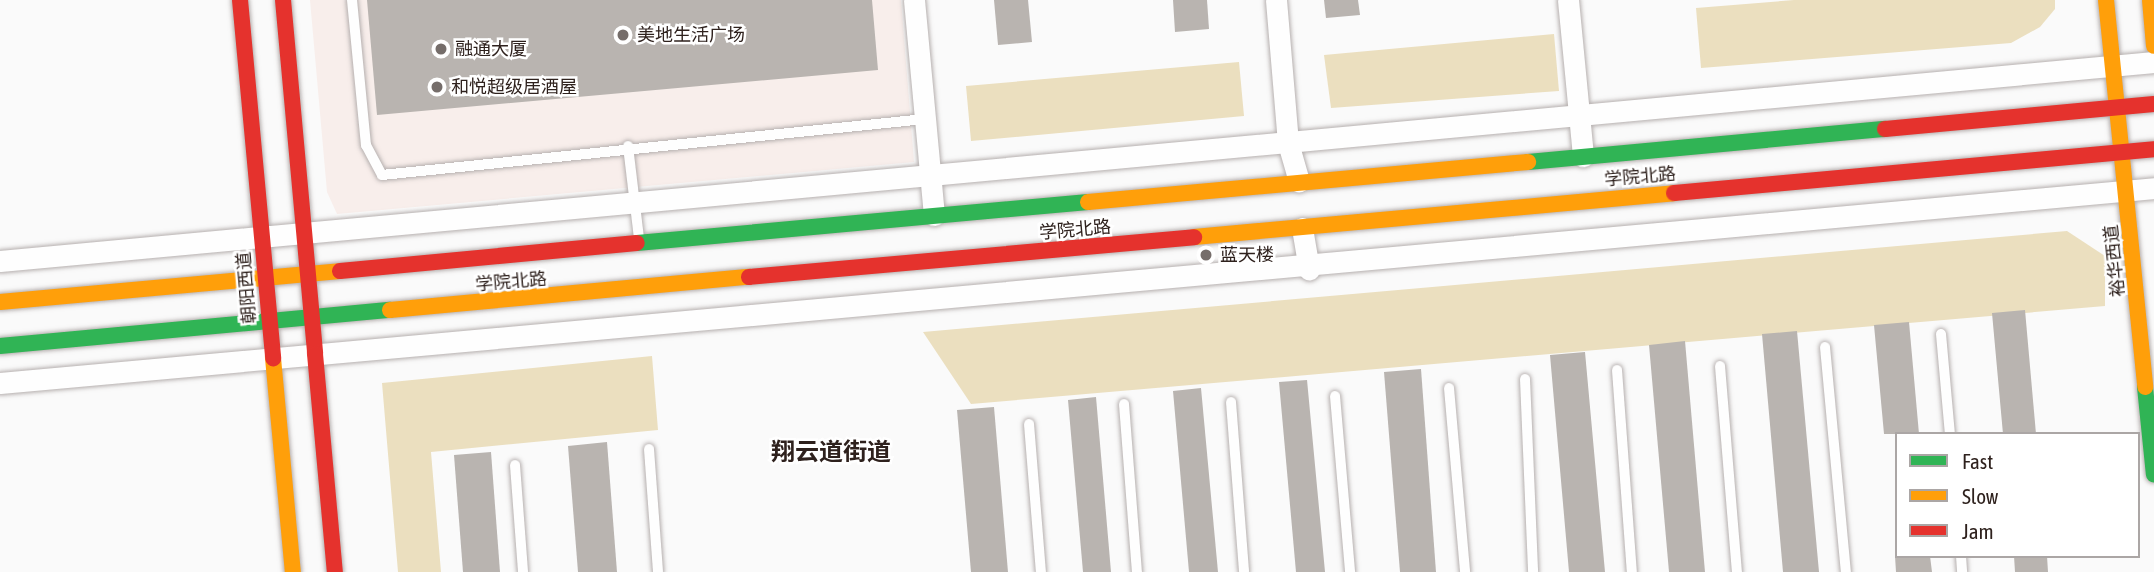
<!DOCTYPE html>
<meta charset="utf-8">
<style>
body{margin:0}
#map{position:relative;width:2154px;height:572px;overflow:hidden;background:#fafafa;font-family:"Asap Condensed","Noto Sans SC",sans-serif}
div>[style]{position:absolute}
.built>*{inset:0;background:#f8eeeb}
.green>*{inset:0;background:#ebdfbf}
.building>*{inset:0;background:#b9b4b0}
.roads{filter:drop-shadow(0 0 2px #b6b0af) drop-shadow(0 0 2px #b6b0af)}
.lane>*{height:10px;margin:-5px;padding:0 5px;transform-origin:5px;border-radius:5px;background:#fefefe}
.street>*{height:21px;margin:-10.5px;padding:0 10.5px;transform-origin:10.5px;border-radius:10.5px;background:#fefefe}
.fast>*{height:16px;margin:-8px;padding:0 8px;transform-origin:8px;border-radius:8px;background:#30b455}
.slow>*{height:16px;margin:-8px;padding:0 8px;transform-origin:8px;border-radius:8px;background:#ff9f0a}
.jam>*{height:16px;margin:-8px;padding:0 8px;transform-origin:8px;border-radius:8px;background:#e5322d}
.dots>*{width:19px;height:19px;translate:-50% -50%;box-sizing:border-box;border:4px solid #fff;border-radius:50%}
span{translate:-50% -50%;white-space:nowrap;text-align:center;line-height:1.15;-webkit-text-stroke:5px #fff;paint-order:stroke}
.poi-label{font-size:18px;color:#2e211d}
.left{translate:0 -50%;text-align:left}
.street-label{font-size:18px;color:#2e211d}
.district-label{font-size:24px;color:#2e211d;font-weight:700}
.legend{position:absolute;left:1895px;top:432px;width:245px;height:126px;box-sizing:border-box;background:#fff;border:2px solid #aba6a5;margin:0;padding:9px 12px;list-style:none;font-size:21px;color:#2e211d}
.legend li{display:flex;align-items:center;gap:14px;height:35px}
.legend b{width:35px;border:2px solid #aba6a5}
</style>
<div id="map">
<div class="built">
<i style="clip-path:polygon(310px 0,901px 0,914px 162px,337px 214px,327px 192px)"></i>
</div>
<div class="green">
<i style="clip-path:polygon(1794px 0,2055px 0,2055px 9px,2040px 27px,2011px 43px,1701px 68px,1696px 8px)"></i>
<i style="clip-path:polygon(1554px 34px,1559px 91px,1331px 108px,1324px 55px)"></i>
<i style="clip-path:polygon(1239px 62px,1244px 116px,971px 141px,966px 86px)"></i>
<i style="clip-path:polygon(2067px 231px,2105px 256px,2105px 306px,971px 404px,923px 332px)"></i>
<i style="clip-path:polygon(652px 356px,658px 430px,431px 452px,441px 572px,398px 572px,382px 383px)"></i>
</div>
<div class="building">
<i style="clip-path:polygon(367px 0,872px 0,878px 70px,377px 115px)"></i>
<i style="clip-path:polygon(994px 0,1028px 0,1032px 42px,998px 45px)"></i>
<i style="clip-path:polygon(1173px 0,1207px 0,1209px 29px,1175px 32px)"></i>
<i style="clip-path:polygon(1324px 0,1358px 0,1360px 15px,1326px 18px)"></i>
<i style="clip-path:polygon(2025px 310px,2036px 434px,2003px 434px,1992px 313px)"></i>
<i style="clip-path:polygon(1909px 322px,1919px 434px,1884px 434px,1874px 325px)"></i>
<i style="clip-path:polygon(1797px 331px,1819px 572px,1783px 572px,1762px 334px)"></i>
<i style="clip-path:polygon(1685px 341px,1705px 572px,1669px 572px,1649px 345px)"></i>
<i style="clip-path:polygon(1585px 352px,1605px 572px,1569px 572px,1550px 355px)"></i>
<i style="clip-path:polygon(1421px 369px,1436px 572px,1400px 572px,1384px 372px)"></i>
<i style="clip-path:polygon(1307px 380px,1325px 572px,1296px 572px,1279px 382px)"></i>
<i style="clip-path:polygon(1201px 388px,1218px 572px,1189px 572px,1173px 391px)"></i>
<i style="clip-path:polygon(1096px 397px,1111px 572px,1083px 572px,1068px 400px)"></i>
<i style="clip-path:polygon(994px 407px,1008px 572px,971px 572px,957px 410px)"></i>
<i style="clip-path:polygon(607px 442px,617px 572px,578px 572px,568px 446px)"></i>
<i style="clip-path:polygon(491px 452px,500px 572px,463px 572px,454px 455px)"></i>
<i style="clip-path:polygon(1895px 556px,1930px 556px,1932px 572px,1896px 572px)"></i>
<i style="clip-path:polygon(2014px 556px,2047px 556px,2048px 572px,2015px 572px)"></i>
</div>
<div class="roads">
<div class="lane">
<i style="left:352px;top:0;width:146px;rotate:84.5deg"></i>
<i style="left:366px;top:145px;width:34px;rotate:62deg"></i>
<i style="left:382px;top:175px;width:546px;rotate:-5.89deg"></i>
<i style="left:628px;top:146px;width:93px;rotate:83.2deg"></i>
<i style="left:1941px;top:334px;width:100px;rotate:84.9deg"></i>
<i style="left:1825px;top:347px;width:226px;rotate:84.7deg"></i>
<i style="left:1720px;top:366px;width:207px;rotate:85.3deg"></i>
<i style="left:1617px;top:370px;width:203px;rotate:85.8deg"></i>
<i style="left:1525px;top:379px;width:193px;rotate:87.6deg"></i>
<i style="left:1449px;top:388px;width:185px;rotate:85deg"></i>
<i style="left:1335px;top:396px;width:177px;rotate:85.1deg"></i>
<i style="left:1231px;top:402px;width:170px;rotate:85.6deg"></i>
<i style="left:1124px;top:404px;width:169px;rotate:85.6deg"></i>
<i style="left:1029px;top:424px;width:148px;rotate:85.4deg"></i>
<i style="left:649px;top:449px;width:123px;rotate:85.8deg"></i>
<i style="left:515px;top:465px;width:107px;rotate:85.7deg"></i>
<i style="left:1961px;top:556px;width:16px;rotate:86deg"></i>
</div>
<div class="street">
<i style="left:914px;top:0;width:216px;rotate:84.7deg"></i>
<i style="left:1276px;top:0;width:144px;rotate:85.2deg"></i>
<i style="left:1288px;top:143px;width:40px;rotate:74deg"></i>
<i style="left:1568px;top:0;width:157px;rotate:84.5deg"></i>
<i style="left:1302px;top:228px;width:42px;rotate:80.3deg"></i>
<i style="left:0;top:261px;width:2163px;rotate:-5.28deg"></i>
<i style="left:0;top:383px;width:2163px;rotate:-5.17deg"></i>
</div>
<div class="fast">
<i style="left:1528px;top:162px;width:359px;rotate:-5.3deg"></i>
<i style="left:637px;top:243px;width:453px;rotate:-5.2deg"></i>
<i style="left:0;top:346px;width:392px;rotate:-5.3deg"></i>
<i style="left:2145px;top:387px;width:88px;rotate:84.2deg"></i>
</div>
<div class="slow">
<i style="left:2106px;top:0;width:389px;rotate:84.2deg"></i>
<i style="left:2150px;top:0;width:46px;rotate:85deg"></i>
<i style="left:1088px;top:202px;width:442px;rotate:-5.2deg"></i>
<i style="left:1194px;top:237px;width:482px;rotate:-5.2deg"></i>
<i style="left:0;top:302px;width:341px;rotate:-5.2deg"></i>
<i style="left:390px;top:310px;width:361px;rotate:-5.3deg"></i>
<i style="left:273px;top:358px;width:215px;rotate:84.7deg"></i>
</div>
<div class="jam">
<i style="left:240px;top:0;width:360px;rotate:84.7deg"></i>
<i style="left:283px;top:0;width:355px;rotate:84.8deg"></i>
<i style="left:1885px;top:129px;width:270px;rotate:-5.3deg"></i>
<i style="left:1674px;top:193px;width:482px;rotate:-5.2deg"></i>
<i style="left:340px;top:271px;width:298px;rotate:-5.4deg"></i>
<i style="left:749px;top:277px;width:447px;rotate:-5.1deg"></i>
<i style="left:315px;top:354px;width:219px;rotate:84.8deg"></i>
</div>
</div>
<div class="dots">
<i style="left:623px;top:35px;background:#756d6a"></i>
<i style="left:441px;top:49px;background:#756d6a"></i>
<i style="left:437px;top:87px;background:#756d6a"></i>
<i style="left:1206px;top:255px;background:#756d6a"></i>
</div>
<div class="poi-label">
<span class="left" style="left:637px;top:35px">美地生活广场</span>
<span class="left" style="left:455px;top:49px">融通大厦</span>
<span class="left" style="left:451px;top:87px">和悦超级居酒屋</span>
<span class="left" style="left:1220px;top:255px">蓝天楼</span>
</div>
<div class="street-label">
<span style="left:1640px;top:177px;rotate:-5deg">学院北路</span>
<span style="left:1075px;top:230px;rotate:-5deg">学院北路</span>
<span style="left:2115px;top:261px;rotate:-96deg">裕华西道</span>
<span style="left:511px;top:282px;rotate:-5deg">学院北路</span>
<span style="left:247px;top:288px;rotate:-95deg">朝阳西道</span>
</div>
<div class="district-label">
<span style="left:831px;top:452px">翔云道街道</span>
</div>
<ul class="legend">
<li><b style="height:9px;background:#30b455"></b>Fast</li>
<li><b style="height:9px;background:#ff9f0a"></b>Slow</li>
<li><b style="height:9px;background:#e5322d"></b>Jam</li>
</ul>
</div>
